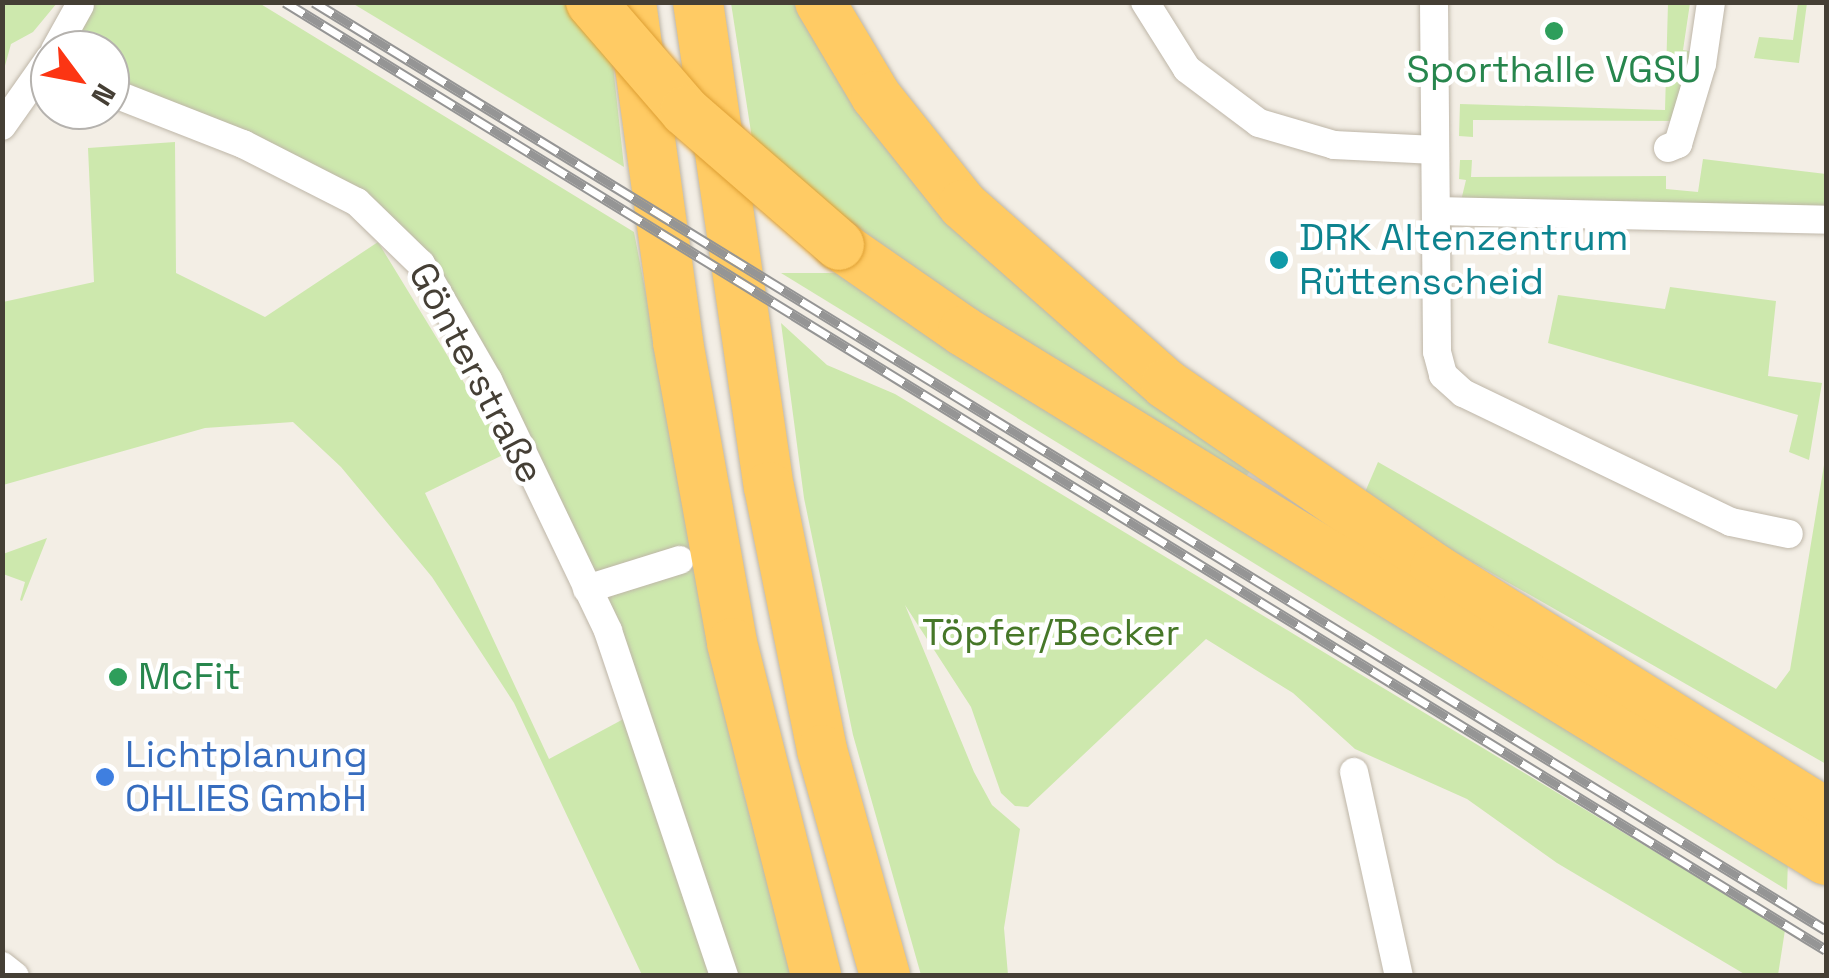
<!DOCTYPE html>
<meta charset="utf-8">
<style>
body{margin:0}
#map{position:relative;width:1829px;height:978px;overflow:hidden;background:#f3eee5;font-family:"Space Grotesk",sans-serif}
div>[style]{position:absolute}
.green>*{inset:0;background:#cde8ad}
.roads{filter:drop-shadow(0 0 2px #beb6a8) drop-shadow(0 0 2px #beb6a8)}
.minor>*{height:28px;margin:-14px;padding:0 14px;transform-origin:14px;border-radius:14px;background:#fff}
.motorway>*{height:50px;margin:-25px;padding:0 25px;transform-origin:25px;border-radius:25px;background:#ffcb64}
.rail>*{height:11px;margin-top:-5.5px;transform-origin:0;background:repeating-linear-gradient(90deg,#fff 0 22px,#959595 0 44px);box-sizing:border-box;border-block:2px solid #959595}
.bridges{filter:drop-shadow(0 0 2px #de9f33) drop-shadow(0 0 2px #de9f33)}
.motorway-bridge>*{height:50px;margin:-25px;padding:0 25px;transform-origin:25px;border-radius:25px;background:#ffcb64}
.dots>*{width:28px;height:28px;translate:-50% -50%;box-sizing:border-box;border:5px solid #fff;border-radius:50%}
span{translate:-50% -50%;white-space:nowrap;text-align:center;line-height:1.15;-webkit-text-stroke:9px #fff;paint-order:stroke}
.leisure-label{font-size:38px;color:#27864d}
.left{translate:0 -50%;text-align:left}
.culture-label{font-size:38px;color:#0d838f}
.street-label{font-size:38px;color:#453f35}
.park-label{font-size:38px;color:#467728}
.shop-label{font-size:38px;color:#366cbe}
.frame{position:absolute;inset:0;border:5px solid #453f35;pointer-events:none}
.north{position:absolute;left:30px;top:30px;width:100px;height:100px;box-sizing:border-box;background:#fff;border:2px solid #b5b2ae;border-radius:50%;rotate:122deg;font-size:28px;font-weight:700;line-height:40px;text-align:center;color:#453f35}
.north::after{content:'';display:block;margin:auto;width:35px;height:45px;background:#fc3513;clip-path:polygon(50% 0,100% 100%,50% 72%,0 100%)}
</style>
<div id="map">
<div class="green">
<i style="clip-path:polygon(3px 2px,57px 3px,33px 32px,11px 44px,3px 73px)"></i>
<i style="clip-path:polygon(75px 3px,259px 3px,634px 232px,738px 772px,793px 975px,731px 975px,669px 778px,393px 218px,110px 79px,110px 50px,67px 50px)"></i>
<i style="clip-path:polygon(352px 3px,566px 3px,613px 65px,624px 167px)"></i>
<i style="clip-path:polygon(731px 3px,809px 3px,868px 115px,918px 189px,980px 254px,1251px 470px,1239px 485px,856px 240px,753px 145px)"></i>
<i style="clip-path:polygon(1668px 3px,1690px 3px,1683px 50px,1695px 52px,1673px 121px,1473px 120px,1473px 137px,1459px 136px,1460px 104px,1665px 110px)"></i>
<i style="clip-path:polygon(1798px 3px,1807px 3px,1799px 63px,1754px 58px,1759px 37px,1793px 40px)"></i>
<i style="clip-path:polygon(175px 142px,176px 273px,265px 317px,378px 242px,507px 453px,425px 493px,549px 759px,631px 715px,717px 975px,642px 975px,514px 703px,432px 577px,341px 467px,293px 422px,205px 428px,3px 485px,3px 302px,94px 282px,88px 148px)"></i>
<i style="clip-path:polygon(1703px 159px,1826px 174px,1826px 206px,1460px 205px,1466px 180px,1459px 179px,1460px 160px,1472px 160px,1471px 177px,1666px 176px,1666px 189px,1698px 192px)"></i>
<i style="clip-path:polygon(781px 273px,844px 273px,1788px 859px,1787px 890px)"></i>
<i style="clip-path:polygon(1670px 287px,1776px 301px,1768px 376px,1822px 383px,1809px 460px,1789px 452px,1798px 415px,1548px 343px,1558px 295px,1665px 309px)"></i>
<i style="clip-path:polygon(781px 323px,827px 365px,895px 394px,1785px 930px,1778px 975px,1746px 975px,1557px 863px,1467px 799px,1355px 749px,1293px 693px,1206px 639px,1028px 807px,1015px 806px,1001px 793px,971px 707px,905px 605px,974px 772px,992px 805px,1020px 829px,1004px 928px,1008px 975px,921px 975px,853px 735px,804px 498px)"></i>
<i style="clip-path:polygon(1826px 453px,1826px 764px,1362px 499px,1378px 462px,1776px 689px,1790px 670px)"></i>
<i style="clip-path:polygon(47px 538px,22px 601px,20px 600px,25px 582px,3px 574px,3px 554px)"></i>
</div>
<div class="roads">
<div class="minor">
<i style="left:1145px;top:2px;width:79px;rotate:57.9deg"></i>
<i style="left:1187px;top:69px;width:90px;rotate:36.9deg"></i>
<i style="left:1259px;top:123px;width:78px;rotate:16.3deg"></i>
<i style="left:1334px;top:145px;width:101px;rotate:2.8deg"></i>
<i style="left:1434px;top:2px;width:350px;rotate:89.5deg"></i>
<i style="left:1437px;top:352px;width:24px;rotate:75deg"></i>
<i style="left:1443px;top:375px;width:27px;rotate:42deg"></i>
<i style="left:1463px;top:393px;width:297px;rotate:25.7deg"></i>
<i style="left:1731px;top:522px;width:59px;rotate:11.7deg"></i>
<i style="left:55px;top:50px;width:51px;rotate:-60.9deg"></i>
<i style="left:110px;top:92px;width:143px;rotate:21.4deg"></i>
<i style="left:243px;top:144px;width:128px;rotate:27deg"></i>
<i style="left:357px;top:202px;width:89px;rotate:44.1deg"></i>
<i style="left:421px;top:264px;width:134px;rotate:60deg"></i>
<i style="left:488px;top:380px;width:278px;rotate:64.4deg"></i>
<i style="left:608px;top:631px;width:364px;rotate:71.4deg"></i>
<i style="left:2px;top:126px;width:83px;rotate:-54.8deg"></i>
<i style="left:1668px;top:148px;width:11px;rotate:-22deg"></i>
<i style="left:1678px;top:144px;width:84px;rotate:-73.3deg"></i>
<i style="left:1702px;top:64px;width:63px;rotate:-81.7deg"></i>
<i style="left:1438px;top:211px;width:388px;rotate:1.3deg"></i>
<i style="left:587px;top:589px;width:97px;rotate:-17.3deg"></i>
<i style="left:1354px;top:772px;width:209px;rotate:77.6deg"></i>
<i style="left:2px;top:966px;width:16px;rotate:38deg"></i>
</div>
<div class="motorway">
<i style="left:631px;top:2px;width:343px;rotate:82.1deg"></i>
<i style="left:678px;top:342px;width:306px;rotate:79.8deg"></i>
<i style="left:732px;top:643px;width:343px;rotate:75.8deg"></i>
<i style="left:698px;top:2px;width:490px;rotate:81.7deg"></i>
<i style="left:769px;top:487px;width:268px;rotate:78.6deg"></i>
<i style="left:822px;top:750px;width:235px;rotate:74.4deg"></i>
<i style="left:820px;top:2px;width:109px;rotate:59.2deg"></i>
<i style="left:876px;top:96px;width:139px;rotate:51.4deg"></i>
<i style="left:963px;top:205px;width:271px;rotate:41.4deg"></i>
<i style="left:1166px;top:384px;width:326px;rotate:34.5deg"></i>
<i style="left:1435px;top:569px;width:461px;rotate:32deg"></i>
<i style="left:839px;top:245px;width:151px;rotate:34.7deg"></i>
<i style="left:963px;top:331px;width:1012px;rotate:31.51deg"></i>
</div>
</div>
<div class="rail">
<i style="left:285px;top:2px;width:1809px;rotate:31.6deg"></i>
<i style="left:314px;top:2px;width:1774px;rotate:31.54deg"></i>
</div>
<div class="bridges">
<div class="motorway-bridge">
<i style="left:591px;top:2px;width:144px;rotate:49.2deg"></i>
<i style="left:685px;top:111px;width:204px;rotate:41deg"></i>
</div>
</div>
<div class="dots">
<i style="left:1554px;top:31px;background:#2e9e5b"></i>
<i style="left:1279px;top:260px;background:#0f9aa8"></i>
<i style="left:118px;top:677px;background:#2e9e5b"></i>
<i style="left:105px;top:777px;background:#3f7fe0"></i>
</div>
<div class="leisure-label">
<span style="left:1554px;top:70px">Sporthalle VGSU</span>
<span class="left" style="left:138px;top:677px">McFit</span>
</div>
<div class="culture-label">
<span class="left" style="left:1299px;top:260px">DRK Altenzentrum<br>Rüttenscheid</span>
</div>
<div class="street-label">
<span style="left:476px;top:373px;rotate:62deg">Gönterstraße</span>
</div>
<div class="park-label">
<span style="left:1051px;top:633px">Töpfer/Becker</span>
</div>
<div class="shop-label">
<span class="left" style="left:125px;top:777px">Lichtplanung<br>OHLIES GmbH</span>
</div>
<div class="frame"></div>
<div class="north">N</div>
</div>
